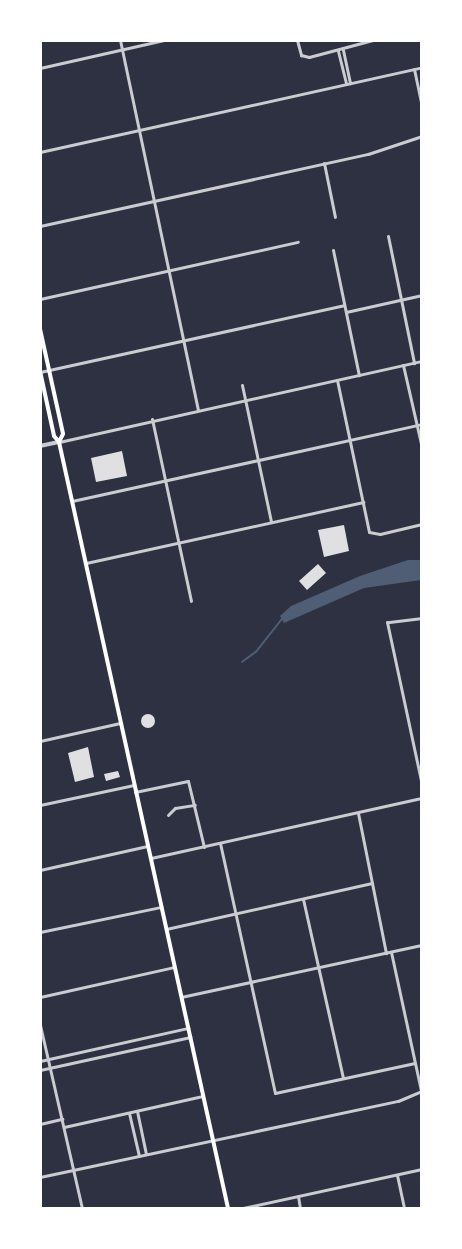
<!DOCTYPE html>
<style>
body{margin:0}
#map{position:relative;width:462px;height:1249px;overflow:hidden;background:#2d3142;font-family:"Varela Round",sans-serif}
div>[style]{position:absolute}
.water>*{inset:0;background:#4f5d75}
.stream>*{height:1.5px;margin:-0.75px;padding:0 0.75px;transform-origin:0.75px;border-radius:0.75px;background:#4f5d75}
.building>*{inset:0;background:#e0e0e3}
.round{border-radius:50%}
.minor>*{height:3px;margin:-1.5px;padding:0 1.5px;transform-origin:1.5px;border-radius:1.5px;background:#caccd0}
.tertiary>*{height:4px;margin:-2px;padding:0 2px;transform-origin:2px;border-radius:2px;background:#caccd0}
.secondary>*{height:4px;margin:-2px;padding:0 2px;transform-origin:2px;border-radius:2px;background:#fff}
span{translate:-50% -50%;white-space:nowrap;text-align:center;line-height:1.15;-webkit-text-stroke:6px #fff;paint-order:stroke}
.frame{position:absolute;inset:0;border:42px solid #fff;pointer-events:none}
</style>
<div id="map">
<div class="water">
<i style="clip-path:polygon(408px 560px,421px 560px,421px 580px,364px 588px,284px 623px,280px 616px,291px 606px,360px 576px)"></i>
</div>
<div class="stream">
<i style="left:242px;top:662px;width:17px;rotate:-36deg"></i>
<i style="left:256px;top:652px;width:42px;rotate:-51.8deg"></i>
</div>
<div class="building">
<i style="clip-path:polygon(122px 451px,127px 476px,96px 482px,91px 458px)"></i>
<i style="clip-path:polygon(344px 525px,349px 551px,324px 557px,318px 530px)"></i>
<i style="clip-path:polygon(318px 564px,326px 573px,307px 590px,299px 581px)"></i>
<i class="round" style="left:141px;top:714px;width:14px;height:14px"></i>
<i style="clip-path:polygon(88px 747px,94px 777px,75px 782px,68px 753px)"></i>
<i style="clip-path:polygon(118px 771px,120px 777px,106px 781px,104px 774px)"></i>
</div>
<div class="minor">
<i style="left:120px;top:40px;width:378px;rotate:78.1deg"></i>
<i style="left:297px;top:40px;width:16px;rotate:75deg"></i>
<i style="left:301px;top:55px;width:8px;rotate:14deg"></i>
<i style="left:309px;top:57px;width:66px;rotate:-14.9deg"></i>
<i style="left:343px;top:50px;width:34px;rotate:78deg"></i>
<i style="left:338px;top:51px;width:34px;rotate:76deg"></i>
<i style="left:40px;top:68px;width:127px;rotate:-12.7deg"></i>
<i style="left:414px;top:69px;width:38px;rotate:78deg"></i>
<i style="left:40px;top:152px;width:391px;rotate:-12.5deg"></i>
<i style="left:324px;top:163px;width:55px;rotate:78.5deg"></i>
<i style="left:40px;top:226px;width:336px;rotate:-12.4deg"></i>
<i style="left:368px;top:154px;width:57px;rotate:-18.4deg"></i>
<i style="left:388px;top:236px;width:130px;rotate:78.4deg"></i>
<i style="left:333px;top:250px;width:128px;rotate:78.3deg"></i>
<i style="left:40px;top:299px;width:264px;rotate:-12.5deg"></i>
<i style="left:346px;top:312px;width:78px;rotate:-12.6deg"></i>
<i style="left:403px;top:365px;width:85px;rotate:77.1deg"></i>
<i style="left:40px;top:372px;width:311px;rotate:-12.4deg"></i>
<i style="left:337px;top:380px;width:155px;rotate:78.1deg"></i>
<i style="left:369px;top:532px;width:11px;rotate:10deg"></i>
<i style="left:380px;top:534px;width:43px;rotate:-13.4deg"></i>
<i style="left:242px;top:385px;width:140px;rotate:78deg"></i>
<i style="left:152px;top:419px;width:186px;rotate:77.9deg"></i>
<i style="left:59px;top:442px;width:372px;rotate:-12.6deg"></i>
<i style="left:72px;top:501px;width:358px;rotate:-12.4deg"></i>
<i style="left:86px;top:563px;width:284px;rotate:-12.4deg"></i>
<i style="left:422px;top:618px;width:35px;rotate:173deg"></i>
<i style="left:387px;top:622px;width:167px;rotate:77.9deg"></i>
<i style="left:40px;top:741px;width:82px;rotate:-12.7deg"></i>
<i style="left:135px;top:792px;width:54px;rotate:-11.7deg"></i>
<i style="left:188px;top:781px;width:68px;rotate:76.4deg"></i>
<i style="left:40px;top:805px;width:96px;rotate:-12deg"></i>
<i style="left:358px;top:813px;width:143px;rotate:78.7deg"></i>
<i style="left:168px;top:815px;width:10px;rotate:-45deg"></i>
<i style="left:175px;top:808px;width:20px;rotate:-9deg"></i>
<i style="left:220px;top:843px;width:256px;rotate:77.6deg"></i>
<i style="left:275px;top:1093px;width:143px;rotate:-12.1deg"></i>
<i style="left:151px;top:858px;width:278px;rotate:-12.5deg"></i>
<i style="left:40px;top:870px;width:110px;rotate:-12.6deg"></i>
<i style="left:303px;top:899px;width:183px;rotate:77.4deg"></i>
<i style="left:166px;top:929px;width:211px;rotate:-12.6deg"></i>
<i style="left:40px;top:932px;width:124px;rotate:-11.7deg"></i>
<i style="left:391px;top:952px;width:142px;rotate:77.8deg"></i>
<i style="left:40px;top:997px;width:137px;rotate:-12.6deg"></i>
<i style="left:181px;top:997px;width:247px;rotate:-12.2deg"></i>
<i style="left:40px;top:1025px;width:188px;rotate:77.1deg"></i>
<i style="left:40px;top:1061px;width:152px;rotate:-12.6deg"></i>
<i style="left:40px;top:1070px;width:154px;rotate:-12.4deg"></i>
<i style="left:137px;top:1111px;width:44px;rotate:78.2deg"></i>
<i style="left:129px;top:1113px;width:44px;rotate:76.9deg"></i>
<i style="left:40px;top:1124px;width:23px;rotate:-13deg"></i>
<i style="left:64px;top:1127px;width:142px;rotate:-12.6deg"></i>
<i style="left:397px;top:1175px;width:34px;rotate:78deg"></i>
<i style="left:40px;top:1177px;width:366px;rotate:-12deg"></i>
<i style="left:398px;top:1101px;width:26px;rotate:-23deg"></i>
<i style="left:298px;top:1196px;width:12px;rotate:81deg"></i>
<i style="left:243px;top:1208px;width:183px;rotate:-12.3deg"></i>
</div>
<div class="tertiary">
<i style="left:40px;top:446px;width:19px;rotate:-12deg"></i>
</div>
<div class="secondary">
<i style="left:40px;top:329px;width:107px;rotate:77.6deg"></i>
<i style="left:63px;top:434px;width:9px;rotate:117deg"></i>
<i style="left:40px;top:371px;width:66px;rotate:77.8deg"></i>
<i style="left:54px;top:436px;width:8px;rotate:50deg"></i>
<i style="left:59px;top:442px;width:784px;rotate:77.56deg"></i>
</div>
<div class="frame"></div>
</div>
